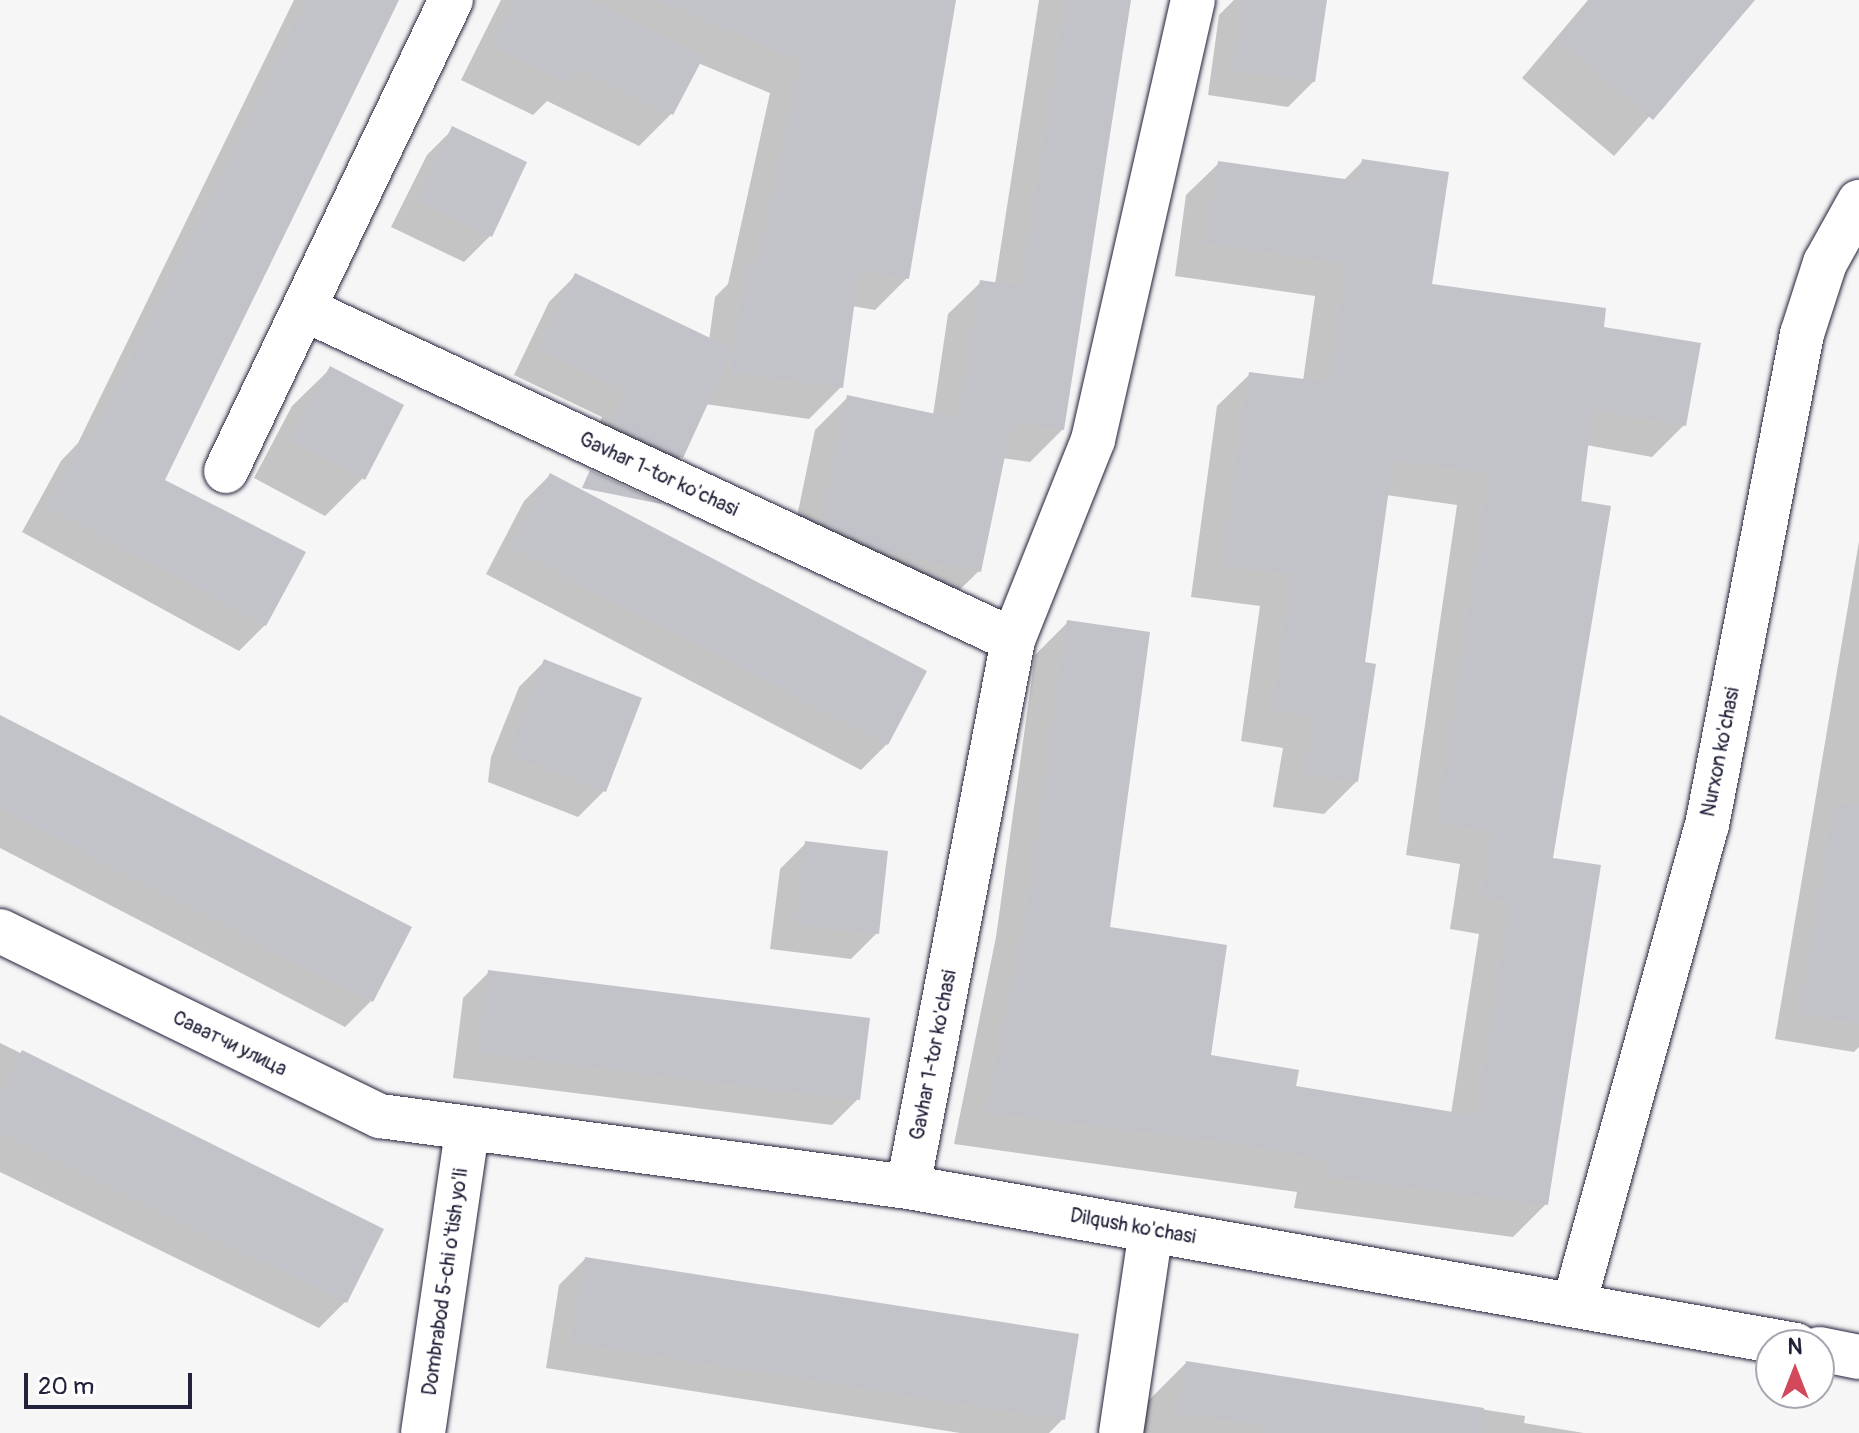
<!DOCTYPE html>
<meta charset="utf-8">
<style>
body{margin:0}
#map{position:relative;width:1859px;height:1433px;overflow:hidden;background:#f6f6f7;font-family:Pangolin,sans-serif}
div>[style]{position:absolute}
.shadow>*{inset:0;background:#0003}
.building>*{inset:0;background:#c2c2c9}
.roads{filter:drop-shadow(0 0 2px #22223b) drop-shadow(0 0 2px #22223b)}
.minor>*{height:44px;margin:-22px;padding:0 22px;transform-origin:22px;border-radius:22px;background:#fff}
span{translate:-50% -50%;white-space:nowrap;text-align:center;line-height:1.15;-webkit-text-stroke:7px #fff;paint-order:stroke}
.street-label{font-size:20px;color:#22223b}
.north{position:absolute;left:1755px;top:1329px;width:80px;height:80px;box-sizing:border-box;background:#fff;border:2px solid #a7a7b1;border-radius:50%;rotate:0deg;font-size:22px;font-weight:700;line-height:32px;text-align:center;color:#22223b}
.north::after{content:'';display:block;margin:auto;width:28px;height:36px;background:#d1495b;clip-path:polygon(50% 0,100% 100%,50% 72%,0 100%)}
.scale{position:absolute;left:24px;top:1373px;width:168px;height:36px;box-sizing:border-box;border:4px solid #22223b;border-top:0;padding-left:10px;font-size:24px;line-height:28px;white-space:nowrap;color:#22223b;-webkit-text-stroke:6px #fff;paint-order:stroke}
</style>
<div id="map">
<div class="shadow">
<i style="clip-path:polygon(294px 0,397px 0,163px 481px,265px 625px,239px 651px,22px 532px,61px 461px,78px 443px)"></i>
<i style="clip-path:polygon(501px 0,953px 0,907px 278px,875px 310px,852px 306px,841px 387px,809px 419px,705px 404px,681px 457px,655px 483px,587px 451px,602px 417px,514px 375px,549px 302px,575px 276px,709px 340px,715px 297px,728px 284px,770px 93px,698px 63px,671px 114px,639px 146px,547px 101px,533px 115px,461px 80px)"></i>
<i style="clip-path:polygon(1039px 0,1129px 0,1063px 429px,1030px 462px,1002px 458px,979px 571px,946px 603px,789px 555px,815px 430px,848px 397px,933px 415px,948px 314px,981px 282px,995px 284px)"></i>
<i style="clip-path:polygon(1234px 0,1320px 0,1314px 81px,1288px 107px,1208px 95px,1219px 15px)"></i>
<i style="clip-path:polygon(1588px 0,1753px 0,1614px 156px,1522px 78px)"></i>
<i style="clip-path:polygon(453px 129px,490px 236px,464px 262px,391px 227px,427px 155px)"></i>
<i style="clip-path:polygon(1363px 161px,1430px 286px,1602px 328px,1684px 425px,1652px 457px,1586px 445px,1551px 859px,1546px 1204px,1513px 1237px,1294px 1208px,1297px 1192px,954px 1144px,996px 937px,1035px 655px,1068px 622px,1108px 928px,1209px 1056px,1294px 1087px,1451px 1114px,1479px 934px,1450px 929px,1460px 864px,1406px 855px,1457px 505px,1386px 495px,1363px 664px,1356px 782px,1324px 814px,1273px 807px,1283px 748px,1241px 741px,1260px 606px,1191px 597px,1217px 406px,1250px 374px,1303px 381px,1315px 296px,1175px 276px,1186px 195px,1219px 163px,1343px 181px)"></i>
<i style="clip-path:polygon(330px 369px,363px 478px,325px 516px,254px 478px,292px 406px)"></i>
<i style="clip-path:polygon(550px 475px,887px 744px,861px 770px,486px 574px,524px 501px)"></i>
<i style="clip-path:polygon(1859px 541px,1859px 1047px,1854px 1052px,1775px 1039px)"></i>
<i style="clip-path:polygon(545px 661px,604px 791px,578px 817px,488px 782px,491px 757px,519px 687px)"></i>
<i style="clip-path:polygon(0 716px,371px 1001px,345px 1027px,0 848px)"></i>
<i style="clip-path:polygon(806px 843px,877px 933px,851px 959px,770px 949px,780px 869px)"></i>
<i style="clip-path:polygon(489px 972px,858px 1099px,832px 1125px,453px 1078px,463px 998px)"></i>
<i style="clip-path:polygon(0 1043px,382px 1229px,345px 1302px,319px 1328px,0 1172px)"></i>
<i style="clip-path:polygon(585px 1259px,1063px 1419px,1049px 1433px,960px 1433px,546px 1368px,559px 1285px)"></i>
<i style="clip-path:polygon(1186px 1363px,1525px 1416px,1524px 1423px,1584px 1433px,1142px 1433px,1147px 1402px)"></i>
</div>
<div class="building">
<i style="clip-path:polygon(307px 0,399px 0,165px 480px,306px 552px,266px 626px,47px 506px,86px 432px,93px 436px)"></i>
<i style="clip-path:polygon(515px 0,586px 0,704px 56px,673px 115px,575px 67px,567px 84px,492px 47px)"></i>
<i style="clip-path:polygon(658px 0,956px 0,909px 279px,859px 270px,843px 388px,731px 372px,747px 263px,757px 264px,801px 61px)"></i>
<i style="clip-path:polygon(1066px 0,1131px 0,1064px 430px,1012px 422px,981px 572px,880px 550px,821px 523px,847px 395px,959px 419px,980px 280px,1021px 286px)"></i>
<i style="clip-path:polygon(1243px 0,1327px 0,1315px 82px,1233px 70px)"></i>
<i style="clip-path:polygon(1591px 0,1755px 0,1653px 120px,1558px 39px)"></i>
<i style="clip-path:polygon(452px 126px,527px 162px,492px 237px,416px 201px)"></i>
<i style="clip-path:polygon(1362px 159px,1449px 172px,1432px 284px,1606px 308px,1604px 327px,1701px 343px,1686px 426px,1593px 409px,1581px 501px,1611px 506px,1553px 858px,1601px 865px,1548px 1205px,1325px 1176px,1328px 1160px,1217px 1141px,986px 1112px,1028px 903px,1067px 620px,1150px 632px,1110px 927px,1227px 945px,1211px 1055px,1299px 1070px,1296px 1086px,1477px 1116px,1510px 901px,1482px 897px,1492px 831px,1437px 823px,1489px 473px,1393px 460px,1365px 662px,1376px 664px,1358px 782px,1305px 775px,1314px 716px,1273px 709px,1292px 574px,1222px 565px,1249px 372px,1329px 382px,1347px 264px,1206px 243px,1218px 161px,1359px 181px)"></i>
<i style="clip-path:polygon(575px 273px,733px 349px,683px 458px,611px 425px,627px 391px,538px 348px)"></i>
<i style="clip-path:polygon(330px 366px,404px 405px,365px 480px,290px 440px)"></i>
<i style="clip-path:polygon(590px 470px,661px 503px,661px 504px,582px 488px)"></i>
<i style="clip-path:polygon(550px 473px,927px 671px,888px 745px,510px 547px)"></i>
<i style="clip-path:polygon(544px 659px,642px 698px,606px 792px,513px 756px,517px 729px)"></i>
<i style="clip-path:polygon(0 715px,412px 927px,373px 1002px,0 809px)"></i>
<i style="clip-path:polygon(1834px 804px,1859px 806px,1859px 1023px,1800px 1013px)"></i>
<i style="clip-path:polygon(805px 841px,888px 851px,879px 934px,795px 924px)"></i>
<i style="clip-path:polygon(488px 970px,870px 1018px,860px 1100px,478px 1053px)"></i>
<i style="clip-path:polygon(22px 1050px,384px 1229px,347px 1303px,0 1133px,0 1096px)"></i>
<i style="clip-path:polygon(585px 1257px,1079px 1334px,1065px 1420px,571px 1342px)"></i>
<i style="clip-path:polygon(1186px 1361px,1484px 1408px,1482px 1433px,1263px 1433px,1264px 1425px,1178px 1413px)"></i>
</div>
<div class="roads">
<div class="minor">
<i style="left:304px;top:309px;width:782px;rotate:25.03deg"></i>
<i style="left:226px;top:471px;width:522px;rotate:-64.47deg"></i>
<i style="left:0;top:931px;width:423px;rotate:26deg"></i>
<i style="left:380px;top:1116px;width:533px;rotate:7.66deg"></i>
<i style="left:908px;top:1187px;width:902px;rotate:10.09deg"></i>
<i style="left:908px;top:1187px;width:557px;rotate:-79.13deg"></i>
<i style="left:1013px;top:640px;width:215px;rotate:-68.2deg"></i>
<i style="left:1093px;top:440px;width:451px;rotate:-77.2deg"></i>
<i style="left:1574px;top:1304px;width:497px;rotate:-74.5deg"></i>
<i style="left:1707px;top:825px;width:500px;rotate:-79.05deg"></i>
<i style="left:1802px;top:334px;width:75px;rotate:-72.1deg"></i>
<i style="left:1825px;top:263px;width:70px;rotate:-60.9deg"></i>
<i style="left:1819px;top:1349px;width:41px;rotate:11.3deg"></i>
<i style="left:423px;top:1433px;width:306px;rotate:-81.7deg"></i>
<i style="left:1121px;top:1433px;width:205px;rotate:-81.6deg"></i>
</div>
</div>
<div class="street-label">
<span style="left:659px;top:474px;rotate:25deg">Gavhar 1-tor ko'chasi</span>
<span style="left:1720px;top:752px;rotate:-79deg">Nurxon ko'chasi</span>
<span style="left:230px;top:1043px;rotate:26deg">Саватчи улица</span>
<span style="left:933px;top:1055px;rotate:-79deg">Gavhar 1-tor ko'chasi</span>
<span style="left:1133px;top:1226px;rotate:10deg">Dilqush ko'chasi</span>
<span style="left:445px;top:1282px;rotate:-82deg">Dombrabod 5-chi o'tish yo'li</span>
</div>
<div class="north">N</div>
<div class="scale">20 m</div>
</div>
